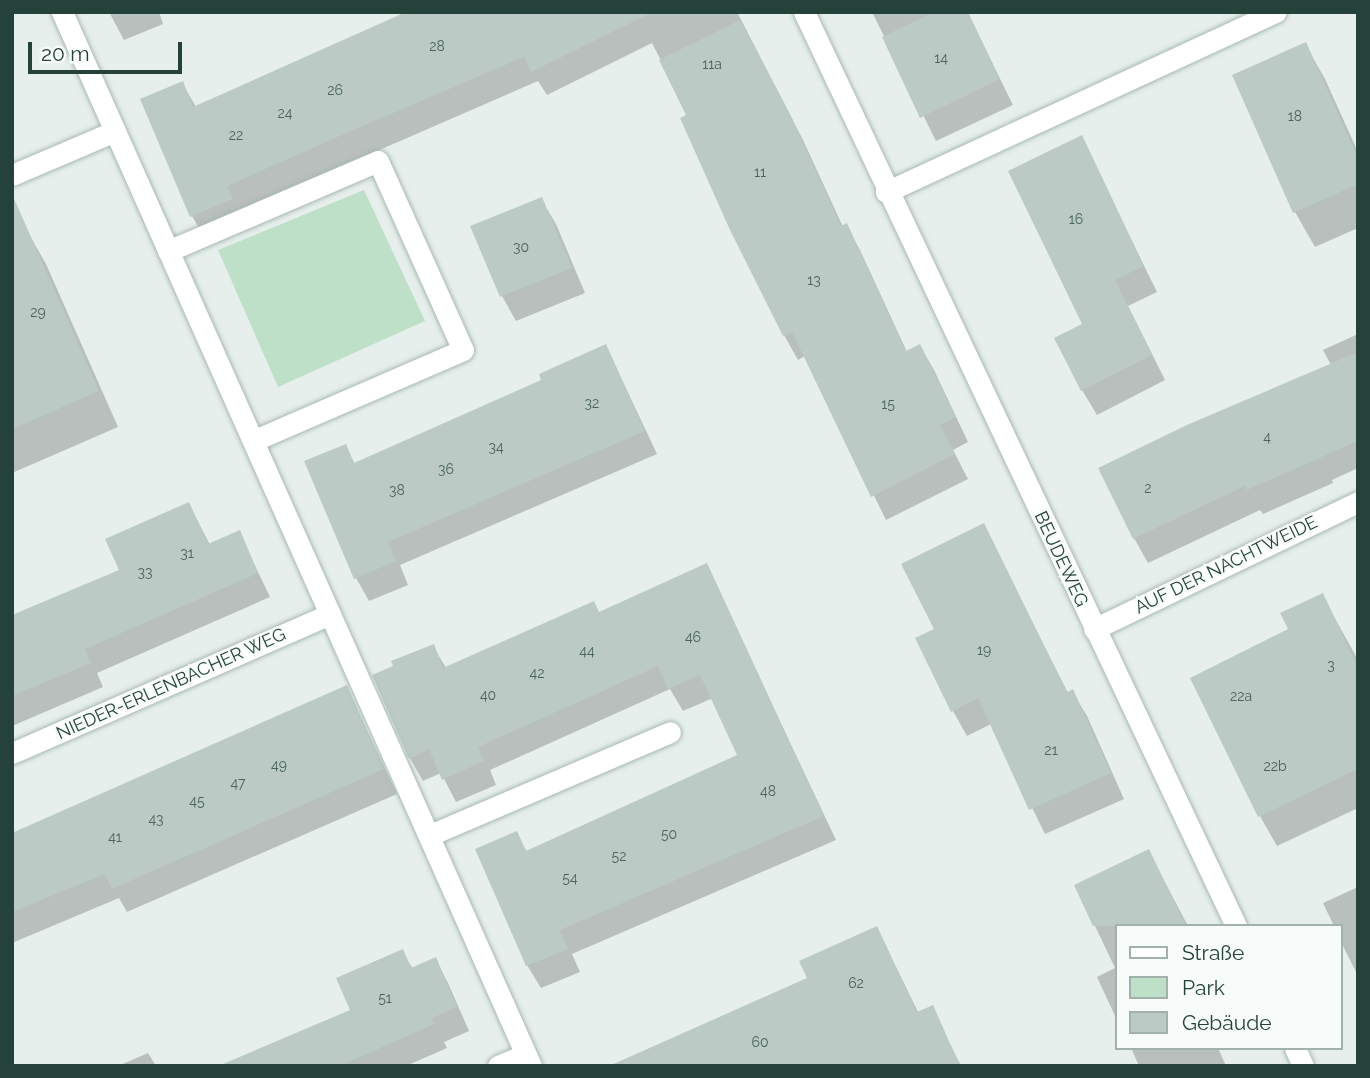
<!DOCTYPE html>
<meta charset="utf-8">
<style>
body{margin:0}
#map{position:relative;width:1370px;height:1078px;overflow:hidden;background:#e6efeb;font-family:Raleway,sans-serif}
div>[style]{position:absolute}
.green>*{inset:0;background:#bfe0c8}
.shadow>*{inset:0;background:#0003}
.building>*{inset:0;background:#bbcac4}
.roads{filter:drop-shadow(0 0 2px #a8b8b2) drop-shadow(0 0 2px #a8b8b2)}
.minor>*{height:21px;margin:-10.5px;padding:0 10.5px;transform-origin:10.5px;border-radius:10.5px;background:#fff}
span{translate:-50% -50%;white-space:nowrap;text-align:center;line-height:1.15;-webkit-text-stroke:5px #f7fbf9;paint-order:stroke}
.number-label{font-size:14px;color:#4a645c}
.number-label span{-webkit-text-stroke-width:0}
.street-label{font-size:18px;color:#24423a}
.frame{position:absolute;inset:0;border:14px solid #24423a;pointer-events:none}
.legend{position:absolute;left:1115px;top:924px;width:228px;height:126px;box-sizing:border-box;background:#f7fbf9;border:2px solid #a3b1ad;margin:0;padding:9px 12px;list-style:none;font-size:21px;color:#24423a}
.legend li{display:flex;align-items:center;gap:14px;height:35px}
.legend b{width:35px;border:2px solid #a3b1ad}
.scale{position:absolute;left:28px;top:42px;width:154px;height:32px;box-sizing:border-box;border:4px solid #24423a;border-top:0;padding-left:9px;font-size:21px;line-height:24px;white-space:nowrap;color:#24423a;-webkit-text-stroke:5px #f7fbf9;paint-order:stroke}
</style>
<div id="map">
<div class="green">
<i style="clip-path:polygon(364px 190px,425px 321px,278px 387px,218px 250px)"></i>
</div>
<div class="shadow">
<i style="clip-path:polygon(109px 12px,159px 12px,163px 24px,124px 40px)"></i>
<i style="clip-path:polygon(408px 12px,737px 12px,803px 140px,843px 227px,846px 226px,860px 250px,907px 352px,920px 346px,934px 370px,968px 442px,953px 450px,968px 479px,886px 520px,805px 356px,798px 360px,784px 335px,689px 115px,652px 43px,547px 95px,538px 81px,239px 211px,206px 240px,192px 216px,182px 83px,196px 107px)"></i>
<i style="clip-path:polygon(872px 12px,967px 12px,1013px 105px,936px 141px)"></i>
<i style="clip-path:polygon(1305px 44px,1325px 79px,1358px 152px,1358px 228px,1315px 247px,1295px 212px)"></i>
<i style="clip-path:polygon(1081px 138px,1157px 292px,1128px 306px,1165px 380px,1097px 415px,1082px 390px,1085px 324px)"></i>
<i style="clip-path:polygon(541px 199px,556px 224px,585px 293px,516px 321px,502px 296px)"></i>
<i style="clip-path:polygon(26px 229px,46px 264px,118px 427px,12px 473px,12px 235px)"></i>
<i style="clip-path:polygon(1358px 334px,1358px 468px,1332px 480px,1333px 483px,1263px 514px,1260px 510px,1148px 563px,1134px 538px,1331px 365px,1323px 350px)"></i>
<i style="clip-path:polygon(606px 346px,657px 454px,400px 565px,408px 585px,369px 601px,356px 578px,345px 446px,355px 464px,544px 381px)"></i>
<i style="clip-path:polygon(189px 504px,210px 545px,239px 532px,270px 597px,97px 673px,103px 687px,12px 726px,12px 619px,121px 571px)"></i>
<i style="clip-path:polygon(983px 526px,1068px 693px,1072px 691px,1087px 716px,1124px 799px,1045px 834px,991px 724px,967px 736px,953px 711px)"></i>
<i style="clip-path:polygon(706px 565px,836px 840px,572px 954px,580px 972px,541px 988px,527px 965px,517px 834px,527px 852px,740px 756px,713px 698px,683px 711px,670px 689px,490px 770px,496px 785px,456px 802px,441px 773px,423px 781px,410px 758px,433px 646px,446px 668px,599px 614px)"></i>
<i style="clip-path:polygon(1322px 595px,1358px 660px,1358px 808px,1277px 846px,1260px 816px,1290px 630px)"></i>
<i style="clip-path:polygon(347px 688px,397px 794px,127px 912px,119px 898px,12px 943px,12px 835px)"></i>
<i style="clip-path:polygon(1149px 852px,1188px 926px,1116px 926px,1116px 1018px,1097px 977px,1115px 968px,1076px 886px)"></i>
<i style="clip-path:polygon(1358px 887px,1358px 976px,1340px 940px,1340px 926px,1334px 926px,1323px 903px)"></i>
<i style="clip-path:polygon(877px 928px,919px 1014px,932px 1008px,961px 1066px,909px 1066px,809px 979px)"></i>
<i style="clip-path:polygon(402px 951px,413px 969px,435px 959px,448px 983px,469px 1031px,444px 1042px,447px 1048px,406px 1066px,221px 1066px,353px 1011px)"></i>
<i style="clip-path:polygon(1131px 1048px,1218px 1048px,1226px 1066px,1139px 1066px)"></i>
<i style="clip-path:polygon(148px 1053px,156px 1066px,118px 1066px)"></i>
</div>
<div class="building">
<i style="clip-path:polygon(406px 12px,653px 12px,531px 72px,524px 57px,328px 141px,227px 186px,233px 199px,190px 217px,140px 99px,183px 81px,193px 107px)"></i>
<i style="clip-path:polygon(934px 12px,968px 12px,1000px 79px,920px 118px,882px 37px)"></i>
<i style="clip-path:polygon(740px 20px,790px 114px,841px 226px,847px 223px,906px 351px,920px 344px,956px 417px,940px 425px,955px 454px,871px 497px,792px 332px,783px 336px,730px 230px,680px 118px,686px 115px,659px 60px)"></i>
<i style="clip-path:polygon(1306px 42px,1358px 158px,1358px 184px,1293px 213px,1232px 75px)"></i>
<i style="clip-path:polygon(1082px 135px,1144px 266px,1115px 280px,1152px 355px,1081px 391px,1054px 338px,1082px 324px,1008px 171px)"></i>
<i style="clip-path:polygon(12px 194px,99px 391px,12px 429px)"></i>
<i style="clip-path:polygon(542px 197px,572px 268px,500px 297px,470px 226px)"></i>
<i style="clip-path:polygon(606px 344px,645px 431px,388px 542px,396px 561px,354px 579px,304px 461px,346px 444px,354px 463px,541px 380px,539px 374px)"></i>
<i style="clip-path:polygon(1358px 352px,1358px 441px,1247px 490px,1245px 486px,1133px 539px,1098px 468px,1187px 425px)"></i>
<i style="clip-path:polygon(189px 502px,208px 544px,240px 530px,258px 573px,85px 649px,91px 663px,12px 696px,12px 615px,119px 570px,105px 539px)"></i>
<i style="clip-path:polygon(984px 523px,1067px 692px,1073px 689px,1111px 773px,1029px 810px,978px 698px,951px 712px,915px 638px,934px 629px,901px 564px)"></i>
<i style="clip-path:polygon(707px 563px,824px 816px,560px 930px,568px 949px,526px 966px,475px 849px,517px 831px,526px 851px,737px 755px,700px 675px,668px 689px,658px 666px,478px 747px,484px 761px,442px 780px,429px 749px,409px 759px,372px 675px,393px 666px,391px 661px,434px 644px,443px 668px,594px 601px,599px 612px)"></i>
<i style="clip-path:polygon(1323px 593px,1358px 668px,1358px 769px,1258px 817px,1190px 678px,1288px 629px,1280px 613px)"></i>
<i style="clip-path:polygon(347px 685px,384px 769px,112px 889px,105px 874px,12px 912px,12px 833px)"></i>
<i style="clip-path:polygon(1149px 849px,1186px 926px,1093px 926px,1074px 885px)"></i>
<i style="clip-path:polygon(877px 926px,917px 1012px,933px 1005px,960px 1066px,609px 1066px,807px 978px,799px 961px)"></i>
<i style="clip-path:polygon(403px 949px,411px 968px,436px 957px,457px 1007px,432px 1018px,435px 1024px,339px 1066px,218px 1066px,350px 1010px,336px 978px)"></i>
</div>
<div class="roads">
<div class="minor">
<i style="left:62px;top:12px;width:1154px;rotate:66.01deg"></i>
<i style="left:804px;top:12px;width:1011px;rotate:64.7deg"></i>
<i style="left:12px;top:175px;width:112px;rotate:-23.1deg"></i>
<i style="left:886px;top:192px;width:429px;rotate:-24.8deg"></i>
<i style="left:168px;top:251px;width:228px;rotate:-23.2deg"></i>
<i style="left:378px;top:161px;width:207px;rotate:65.8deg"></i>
<i style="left:463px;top:350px;width:229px;rotate:156.6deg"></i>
<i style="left:1094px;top:629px;width:293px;rotate:-25.7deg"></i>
<i style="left:12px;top:753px;width:347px;rotate:-23.6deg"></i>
<i style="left:430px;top:835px;width:261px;rotate:-23.2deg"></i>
<i style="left:1295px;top:1048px;width:20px;rotate:66deg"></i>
<i style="left:498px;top:1066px;width:30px;rotate:-23deg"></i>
</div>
</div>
<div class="number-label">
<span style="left:437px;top:46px">28</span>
<span style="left:941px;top:58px">14</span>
<span style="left:712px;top:64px">11a</span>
<span style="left:335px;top:90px">26</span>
<span style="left:285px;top:113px">24</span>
<span style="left:1295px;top:116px">18</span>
<span style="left:236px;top:135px">22</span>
<span style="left:760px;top:172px">11</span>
<span style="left:1076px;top:219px">16</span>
<span style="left:521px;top:247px">30</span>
<span style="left:814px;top:280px">13</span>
<span style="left:38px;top:312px">29</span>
<span style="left:592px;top:403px">32</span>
<span style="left:888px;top:404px">15</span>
<span style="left:1267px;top:437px">4</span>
<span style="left:496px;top:447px">34</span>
<span style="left:446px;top:469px">36</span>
<span style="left:1148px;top:488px">2</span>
<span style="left:397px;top:490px">38</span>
<span style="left:187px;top:553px">31</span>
<span style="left:145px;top:572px">33</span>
<span style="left:693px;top:637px">46</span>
<span style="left:984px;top:650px">19</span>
<span style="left:587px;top:651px">44</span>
<span style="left:1331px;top:665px">3</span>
<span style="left:537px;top:673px">42</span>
<span style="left:488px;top:695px">40</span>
<span style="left:1241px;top:696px">22a</span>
<span style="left:1051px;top:750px">21</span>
<span style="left:279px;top:765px">49</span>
<span style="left:1275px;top:766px">22b</span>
<span style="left:238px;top:783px">47</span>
<span style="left:768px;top:791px">48</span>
<span style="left:197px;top:801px">45</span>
<span style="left:156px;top:819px">43</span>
<span style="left:669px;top:834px">50</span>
<span style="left:115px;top:837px">41</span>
<span style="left:619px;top:856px">52</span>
<span style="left:570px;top:878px">54</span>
<span style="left:856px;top:983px">62</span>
<span style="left:385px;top:998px">51</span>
<span style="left:760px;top:1042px">60</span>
</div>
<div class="street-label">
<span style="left:1061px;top:559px;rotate:65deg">BEUDEWEG</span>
<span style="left:1226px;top:565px;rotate:-26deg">AUF DER NACHTWEIDE</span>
<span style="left:171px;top:684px;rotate:-24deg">NIEDER-ERLENBACHER WEG</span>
</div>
<div class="frame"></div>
<ul class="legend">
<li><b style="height:9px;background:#fff"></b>Straße</li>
<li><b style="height:19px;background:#bfe0c8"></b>Park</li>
<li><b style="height:19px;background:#bbcac4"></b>Gebäude</li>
</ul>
<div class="scale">20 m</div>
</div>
